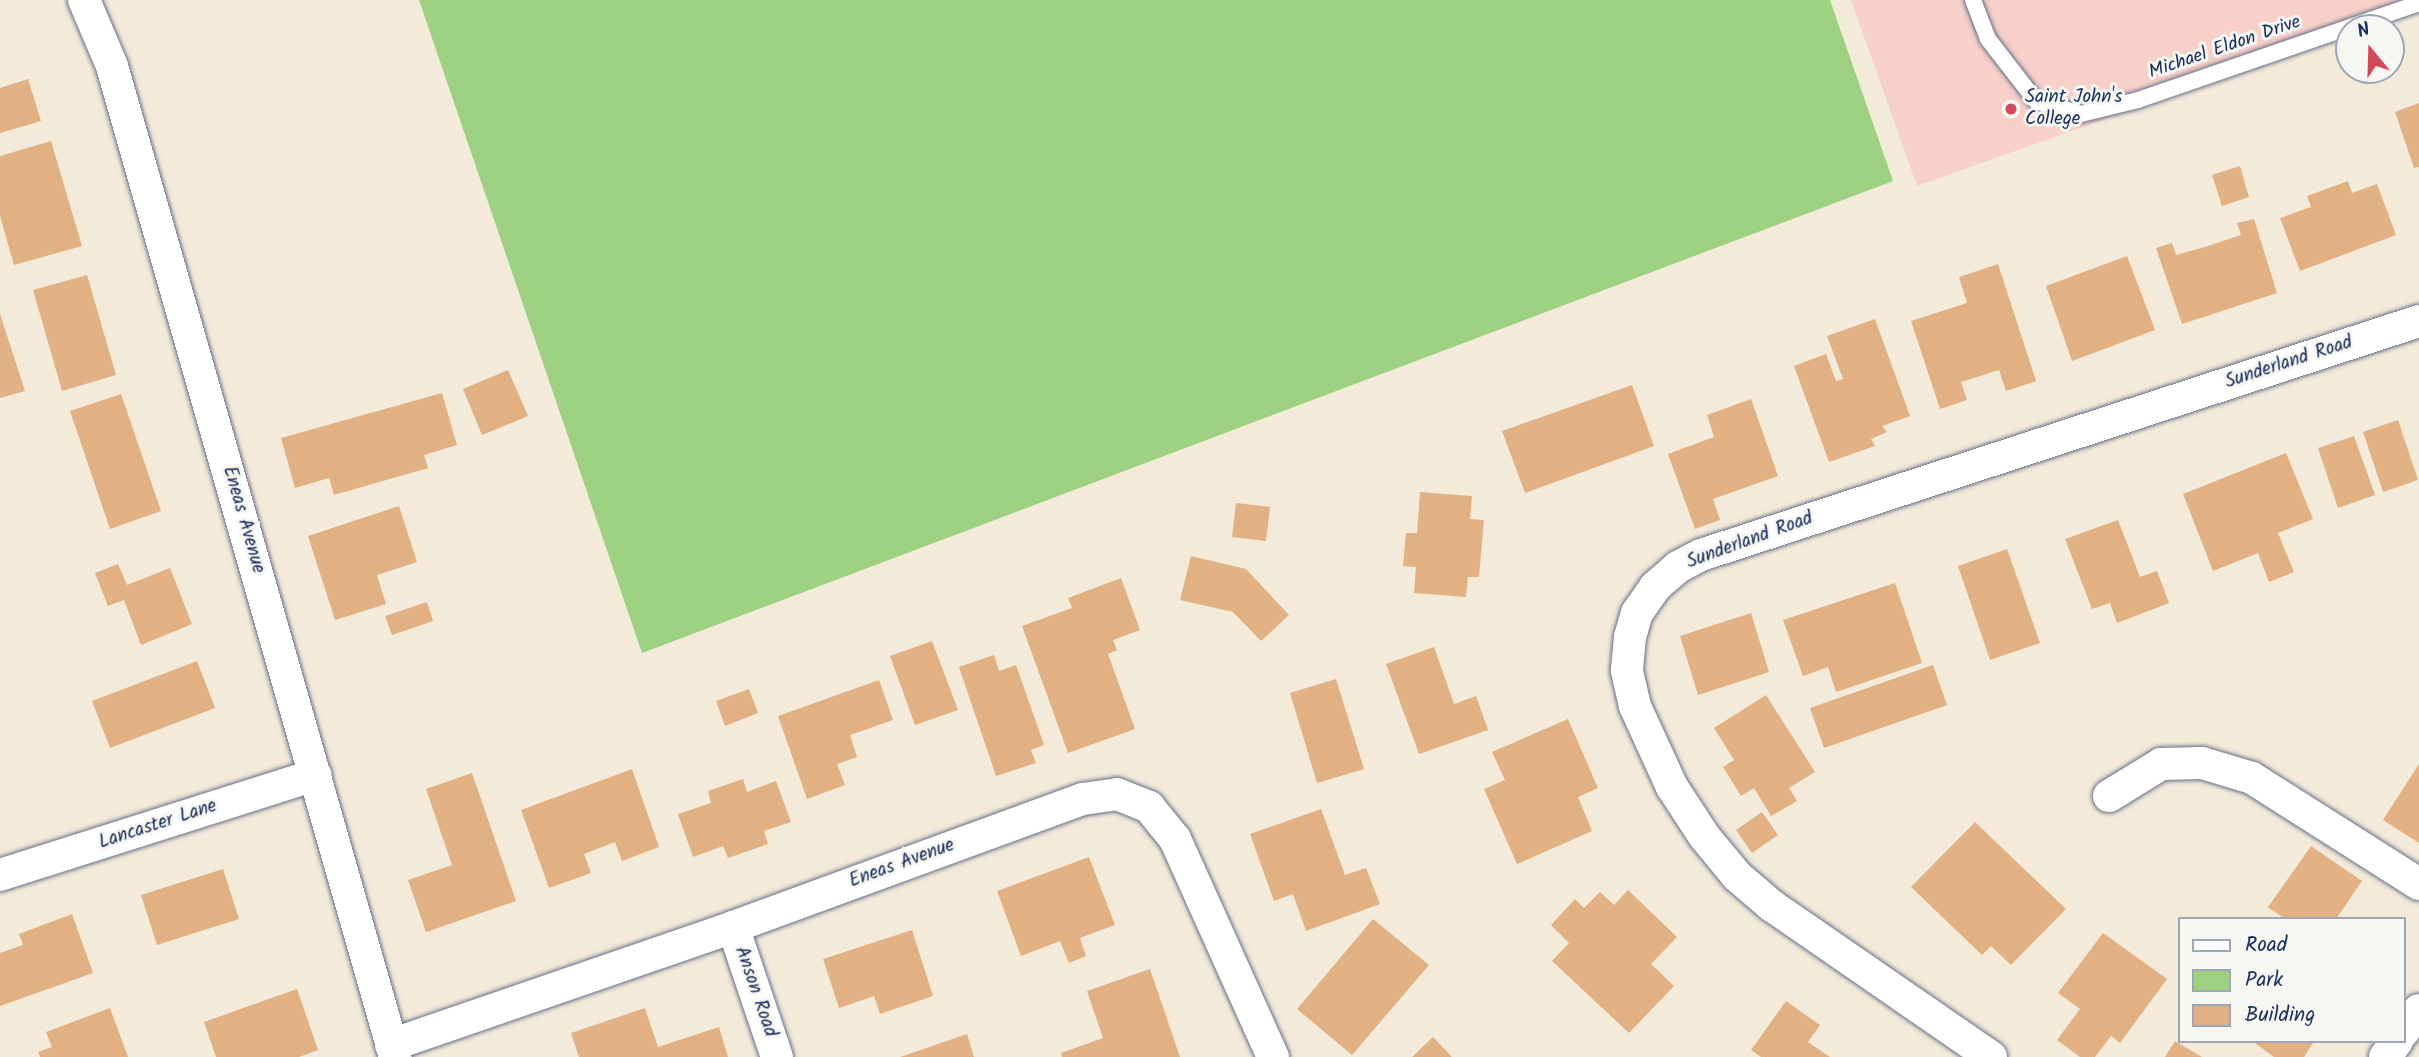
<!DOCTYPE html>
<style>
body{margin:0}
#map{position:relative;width:2419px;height:1057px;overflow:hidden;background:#f4eada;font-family:Kalam,sans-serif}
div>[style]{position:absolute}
.built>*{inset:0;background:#f7d0ca}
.green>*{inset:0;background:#9dd081}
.building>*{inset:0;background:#e1b183}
.roads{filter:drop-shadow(0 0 2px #677089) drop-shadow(0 0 2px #677089)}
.service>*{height:16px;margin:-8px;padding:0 8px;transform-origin:8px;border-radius:8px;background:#fff}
.minor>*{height:32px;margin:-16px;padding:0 16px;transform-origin:16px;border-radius:16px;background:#fff}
.dots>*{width:19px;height:19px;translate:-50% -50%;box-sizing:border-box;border:4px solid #f6f6f2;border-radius:50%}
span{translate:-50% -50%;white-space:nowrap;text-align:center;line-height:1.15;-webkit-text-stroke:6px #f6f6f2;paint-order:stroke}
.street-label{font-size:19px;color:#1b2f5e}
.poi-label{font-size:19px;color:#1b2f5e}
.left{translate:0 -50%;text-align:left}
.legend{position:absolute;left:2178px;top:917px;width:228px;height:126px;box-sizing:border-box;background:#f6f6f2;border:2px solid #9ea6b7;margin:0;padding:9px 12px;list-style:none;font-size:21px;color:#1b2f5e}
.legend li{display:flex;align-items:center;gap:14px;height:35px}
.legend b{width:35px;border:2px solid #9ea6b7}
.north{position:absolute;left:2335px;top:14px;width:70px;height:70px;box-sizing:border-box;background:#f6f6f2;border:2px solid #9ea6b7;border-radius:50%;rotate:341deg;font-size:19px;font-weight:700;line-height:28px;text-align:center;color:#1b2f5e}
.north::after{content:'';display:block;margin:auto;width:24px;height:32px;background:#d1495b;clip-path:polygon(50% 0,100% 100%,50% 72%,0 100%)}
</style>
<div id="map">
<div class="built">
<i style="clip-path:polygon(1851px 0,2419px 0,2349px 32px,1917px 186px)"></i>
</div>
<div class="green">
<i style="clip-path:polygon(419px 0,1830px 0,1893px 181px,642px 653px)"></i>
</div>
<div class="building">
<i style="clip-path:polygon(28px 79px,41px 121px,0 133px,0 88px)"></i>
<i style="clip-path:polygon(2419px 103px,2419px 167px,2414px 168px,2395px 112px)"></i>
<i style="clip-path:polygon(51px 141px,82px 246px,14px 265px,0 216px,0 156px)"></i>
<i style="clip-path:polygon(2240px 166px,2249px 197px,2222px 206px,2212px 175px)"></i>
<i style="clip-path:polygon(2348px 181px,2352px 193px,2377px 184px,2396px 235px,2300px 271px,2280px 218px,2311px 207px,2307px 196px)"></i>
<i style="clip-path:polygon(2254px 219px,2277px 293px,2182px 324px,2156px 248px,2172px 243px,2176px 255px,2205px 247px,2241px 235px,2237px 223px)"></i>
<i style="clip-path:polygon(2127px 256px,2155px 330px,2072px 361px,2046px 286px)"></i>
<i style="clip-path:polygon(1998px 264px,2036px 381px,2006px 391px,1999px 370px,1961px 382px,1967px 400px,1940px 409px,1911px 321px,1967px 303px,1959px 277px)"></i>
<i style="clip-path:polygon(87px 275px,116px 375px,62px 391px,33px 290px)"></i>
<i style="clip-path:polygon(0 314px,25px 391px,0 398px)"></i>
<i style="clip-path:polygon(1875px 319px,1910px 416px,1882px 426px,1887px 432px,1871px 439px,1875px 446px,1829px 462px,1794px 366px,1826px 354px,1836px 381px,1843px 379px,1827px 336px)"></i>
<i style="clip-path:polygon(508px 370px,528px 416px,482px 435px,463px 389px)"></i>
<i style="clip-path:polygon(1632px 385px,1654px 446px,1525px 493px,1502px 431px)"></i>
<i style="clip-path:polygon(442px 393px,457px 445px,424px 455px,428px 468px,334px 495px,329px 478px,295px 488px,281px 438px)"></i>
<i style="clip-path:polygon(121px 394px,161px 511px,110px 529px,70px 411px)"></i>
<i style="clip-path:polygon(1751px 399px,1778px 476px,1713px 499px,1720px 520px,1695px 529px,1668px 454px,1714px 437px,1707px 415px)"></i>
<i style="clip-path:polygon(2398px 420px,2418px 480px,2383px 492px,2363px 432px)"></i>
<i style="clip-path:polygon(2354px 436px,2375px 495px,2338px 508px,2318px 448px)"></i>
<i style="clip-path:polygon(2286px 453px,2313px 519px,2278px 533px,2294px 572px,2269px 582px,2258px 553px,2213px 571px,2183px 494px)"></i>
<i style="clip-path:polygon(1420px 492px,1472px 496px,1470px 519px,1484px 520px,1479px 577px,1468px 577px,1466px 597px,1414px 593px,1416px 567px,1403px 566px,1406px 533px,1417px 533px)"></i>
<i style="clip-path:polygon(1236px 503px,1270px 507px,1266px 541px,1232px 537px)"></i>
<i style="clip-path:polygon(399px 506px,417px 562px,377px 575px,386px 604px,335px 620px,308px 536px)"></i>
<i style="clip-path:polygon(2118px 520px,2140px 577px,2157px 571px,2169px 603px,2117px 623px,2110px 603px,2092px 609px,2065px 539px)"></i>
<i style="clip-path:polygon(2007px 549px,2040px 643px,1990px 660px,1958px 566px)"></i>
<i style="clip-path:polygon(1191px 556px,1246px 569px,1289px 615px,1261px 641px,1233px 612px,1180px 600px)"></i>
<i style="clip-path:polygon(118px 564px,127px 585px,170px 568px,192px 624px,141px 645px,124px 600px,108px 606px,95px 573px)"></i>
<i style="clip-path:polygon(1121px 578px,1140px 630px,1113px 640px,1117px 650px,1108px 654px,1135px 729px,1068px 753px,1022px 626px,1072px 608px,1068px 598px)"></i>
<i style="clip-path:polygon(1895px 583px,1922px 663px,1836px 692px,1828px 667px,1803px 676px,1783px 620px)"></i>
<i style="clip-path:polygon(427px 602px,433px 621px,392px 635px,385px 616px)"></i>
<i style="clip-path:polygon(1751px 613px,1769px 672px,1698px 695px,1680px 636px)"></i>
<i style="clip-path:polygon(932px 641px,958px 710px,915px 725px,890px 656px)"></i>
<i style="clip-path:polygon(1434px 647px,1454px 704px,1476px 696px,1488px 730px,1419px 754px,1386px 664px)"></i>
<i style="clip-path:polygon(994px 655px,999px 671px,1016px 665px,1044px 745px,1031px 750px,1036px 763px,996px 776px,959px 667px)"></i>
<i style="clip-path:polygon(197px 661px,215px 708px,110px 748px,92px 701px)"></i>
<i style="clip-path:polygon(1933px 665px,1947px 705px,1824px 748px,1810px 708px)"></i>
<i style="clip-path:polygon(1336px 679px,1364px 769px,1317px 783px,1290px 693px)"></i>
<i style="clip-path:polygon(879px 680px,893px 720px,850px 735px,857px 757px,837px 764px,845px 785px,807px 799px,778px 716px)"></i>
<i style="clip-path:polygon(749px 689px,758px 713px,725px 726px,716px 701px)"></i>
<i style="clip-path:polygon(1766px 695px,1815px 772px,1789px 788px,1797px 801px,1771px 816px,1754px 788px,1741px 796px,1723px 767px,1734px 760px,1714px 728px)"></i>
<i style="clip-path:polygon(1568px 719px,1598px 788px,1578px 797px,1592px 831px,1517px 864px,1484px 789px,1505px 780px,1492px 752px)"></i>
<i style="clip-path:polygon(2419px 764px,2419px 843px,2383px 820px)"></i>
<i style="clip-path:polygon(632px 769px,659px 847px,622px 861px,615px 842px,584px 854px,591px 873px,549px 888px,521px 810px)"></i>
<i style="clip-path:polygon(472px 773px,516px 901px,426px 932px,408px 880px,452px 865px,426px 789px)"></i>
<i style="clip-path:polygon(743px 779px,747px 792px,776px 781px,791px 822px,764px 831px,768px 844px,728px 858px,723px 846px,693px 857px,678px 814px,711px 803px,708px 791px)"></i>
<i style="clip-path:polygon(1321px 809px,1345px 875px,1366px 868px,1380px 904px,1306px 931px,1293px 894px,1274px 901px,1250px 834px)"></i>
<i style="clip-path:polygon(1762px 812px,1778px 835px,1752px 853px,1736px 830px)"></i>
<i style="clip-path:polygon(1975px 822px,2066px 909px,2011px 965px,1991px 946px,1982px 955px,1911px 887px)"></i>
<i style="clip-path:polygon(2311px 846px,2362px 881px,2336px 919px,2285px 919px,2268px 907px)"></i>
<i style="clip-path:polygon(1089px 857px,1115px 925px,1080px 938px,1086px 956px,1069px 963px,1060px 941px,1021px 956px,997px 891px)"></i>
<i style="clip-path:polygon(223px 869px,239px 919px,157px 945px,141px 895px)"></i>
<i style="clip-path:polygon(1628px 890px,1677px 937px,1651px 964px,1674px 986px,1629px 1033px,1552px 961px,1569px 943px,1551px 925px,1575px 899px,1584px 908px,1600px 892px,1614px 905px)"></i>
<i style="clip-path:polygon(72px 914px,93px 973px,0 1006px,0 953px,23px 945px,19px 934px)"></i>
<i style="clip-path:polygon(1373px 919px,1429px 965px,1352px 1055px,1297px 1009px)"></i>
<i style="clip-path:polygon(912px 930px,933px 996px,880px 1014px,874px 996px,839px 1008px,823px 959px)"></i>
<i style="clip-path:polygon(2103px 933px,2167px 979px,2120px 1043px,2111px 1036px,2095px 1057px,2080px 1057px,2057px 1040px,2080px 1009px,2058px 993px)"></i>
<i style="clip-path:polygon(1150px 969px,1180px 1057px,1062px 1057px,1061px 1053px,1103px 1038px,1087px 991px)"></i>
<i style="clip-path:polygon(297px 989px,318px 1050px,299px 1057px,216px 1057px,204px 1022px)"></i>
<i style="clip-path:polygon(1786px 1001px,1820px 1025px,1808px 1042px,1830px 1057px,1761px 1057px,1751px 1050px)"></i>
<i style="clip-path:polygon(110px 1008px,128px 1057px,40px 1057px,38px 1052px,52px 1047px,46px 1032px)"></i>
<i style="clip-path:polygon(645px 1008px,658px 1047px,719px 1027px,728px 1057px,579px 1057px,571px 1033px)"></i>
<i style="clip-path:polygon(967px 1034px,974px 1057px,900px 1057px)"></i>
<i style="clip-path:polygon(1433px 1037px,1452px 1057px,1412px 1057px)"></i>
<i style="clip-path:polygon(2175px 1041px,2202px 1057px,2165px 1057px)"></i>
<i style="clip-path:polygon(2252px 1041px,2311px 1041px,2313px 1043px,2304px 1057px,2274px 1057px)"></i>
</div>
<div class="roads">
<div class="service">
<i style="left:1973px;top:0;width:42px;rotate:69deg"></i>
<i style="left:1988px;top:39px;width:78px;rotate:52.3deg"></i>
<i style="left:2036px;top:101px;width:47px;rotate:16.1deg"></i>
<i style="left:2081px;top:114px;width:59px;rotate:-13.8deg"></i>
<i style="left:2138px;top:100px;width:297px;rotate:-19deg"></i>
</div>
<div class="minor">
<i style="left:84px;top:0;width:72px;rotate:67deg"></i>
<i style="left:112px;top:66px;width:1031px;rotate:74.06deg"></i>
<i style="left:2109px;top:796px;width:61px;rotate:-31.6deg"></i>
<i style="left:2161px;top:764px;width:41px;rotate:-1.4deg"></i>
<i style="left:2202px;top:763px;width:52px;rotate:16.7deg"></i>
<i style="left:2252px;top:778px;width:198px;rotate:32.4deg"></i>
<i style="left:0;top:875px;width:331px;rotate:-17.6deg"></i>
<i style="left:733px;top:927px;width:137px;rotate:71.3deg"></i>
<i style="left:2403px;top:1032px;width:27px;rotate:-54deg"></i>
<i style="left:391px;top:1045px;width:362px;rotate:-19deg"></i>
<i style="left:733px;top:927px;width:373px;rotate:-20.1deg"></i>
<i style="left:1083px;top:799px;width:34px;rotate:-8deg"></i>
<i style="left:1117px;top:794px;width:35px;rotate:22deg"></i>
<i style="left:1149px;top:807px;width:41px;rotate:50.9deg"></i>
<i style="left:1175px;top:839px;width:239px;rotate:65.8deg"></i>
<i style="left:1991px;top:1057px;width:266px;rotate:-145.4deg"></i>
<i style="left:1772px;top:906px;width:46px;rotate:-139.4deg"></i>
<i style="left:1737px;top:876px;width:52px;rotate:-129.5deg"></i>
<i style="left:1704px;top:836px;width:59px;rotate:-123.1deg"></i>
<i style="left:1672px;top:787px;width:89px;rotate:-114.6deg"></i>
<i style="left:1635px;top:706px;width:37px;rotate:-103deg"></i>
<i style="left:1627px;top:670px;width:33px;rotate:-85deg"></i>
<i style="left:1630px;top:637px;width:25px;rotate:-74deg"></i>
<i style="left:1637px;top:613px;width:32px;rotate:-55deg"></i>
<i style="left:1655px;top:587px;width:30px;rotate:-41deg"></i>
<i style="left:1678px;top:567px;width:26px;rotate:-28deg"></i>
<i style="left:1701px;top:555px;width:755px;rotate:-18.05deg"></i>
<i style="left:2385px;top:1057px;width:20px;rotate:-53deg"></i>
</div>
</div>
<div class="dots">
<i style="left:2011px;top:109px;background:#d1495b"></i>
</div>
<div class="street-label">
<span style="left:2225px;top:48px;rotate:-19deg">Michael Eldon Drive</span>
<span style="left:2289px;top:363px;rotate:-18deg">Sunderland Road</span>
<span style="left:243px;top:520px;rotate:74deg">Eneas Avenue</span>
<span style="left:1750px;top:541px;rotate:-20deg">Sunderland Road</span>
<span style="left:158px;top:825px;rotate:-18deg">Lancaster Lane</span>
<span style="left:902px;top:864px;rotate:-20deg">Eneas Avenue</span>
<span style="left:755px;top:992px;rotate:71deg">Anson Road</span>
</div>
<div class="poi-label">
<span class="left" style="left:2025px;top:109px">Saint John's<br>College</span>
</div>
<ul class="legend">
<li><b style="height:9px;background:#fff"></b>Road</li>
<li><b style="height:19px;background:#9dd081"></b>Park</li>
<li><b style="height:19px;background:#e1b183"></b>Building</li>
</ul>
<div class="north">N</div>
</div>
